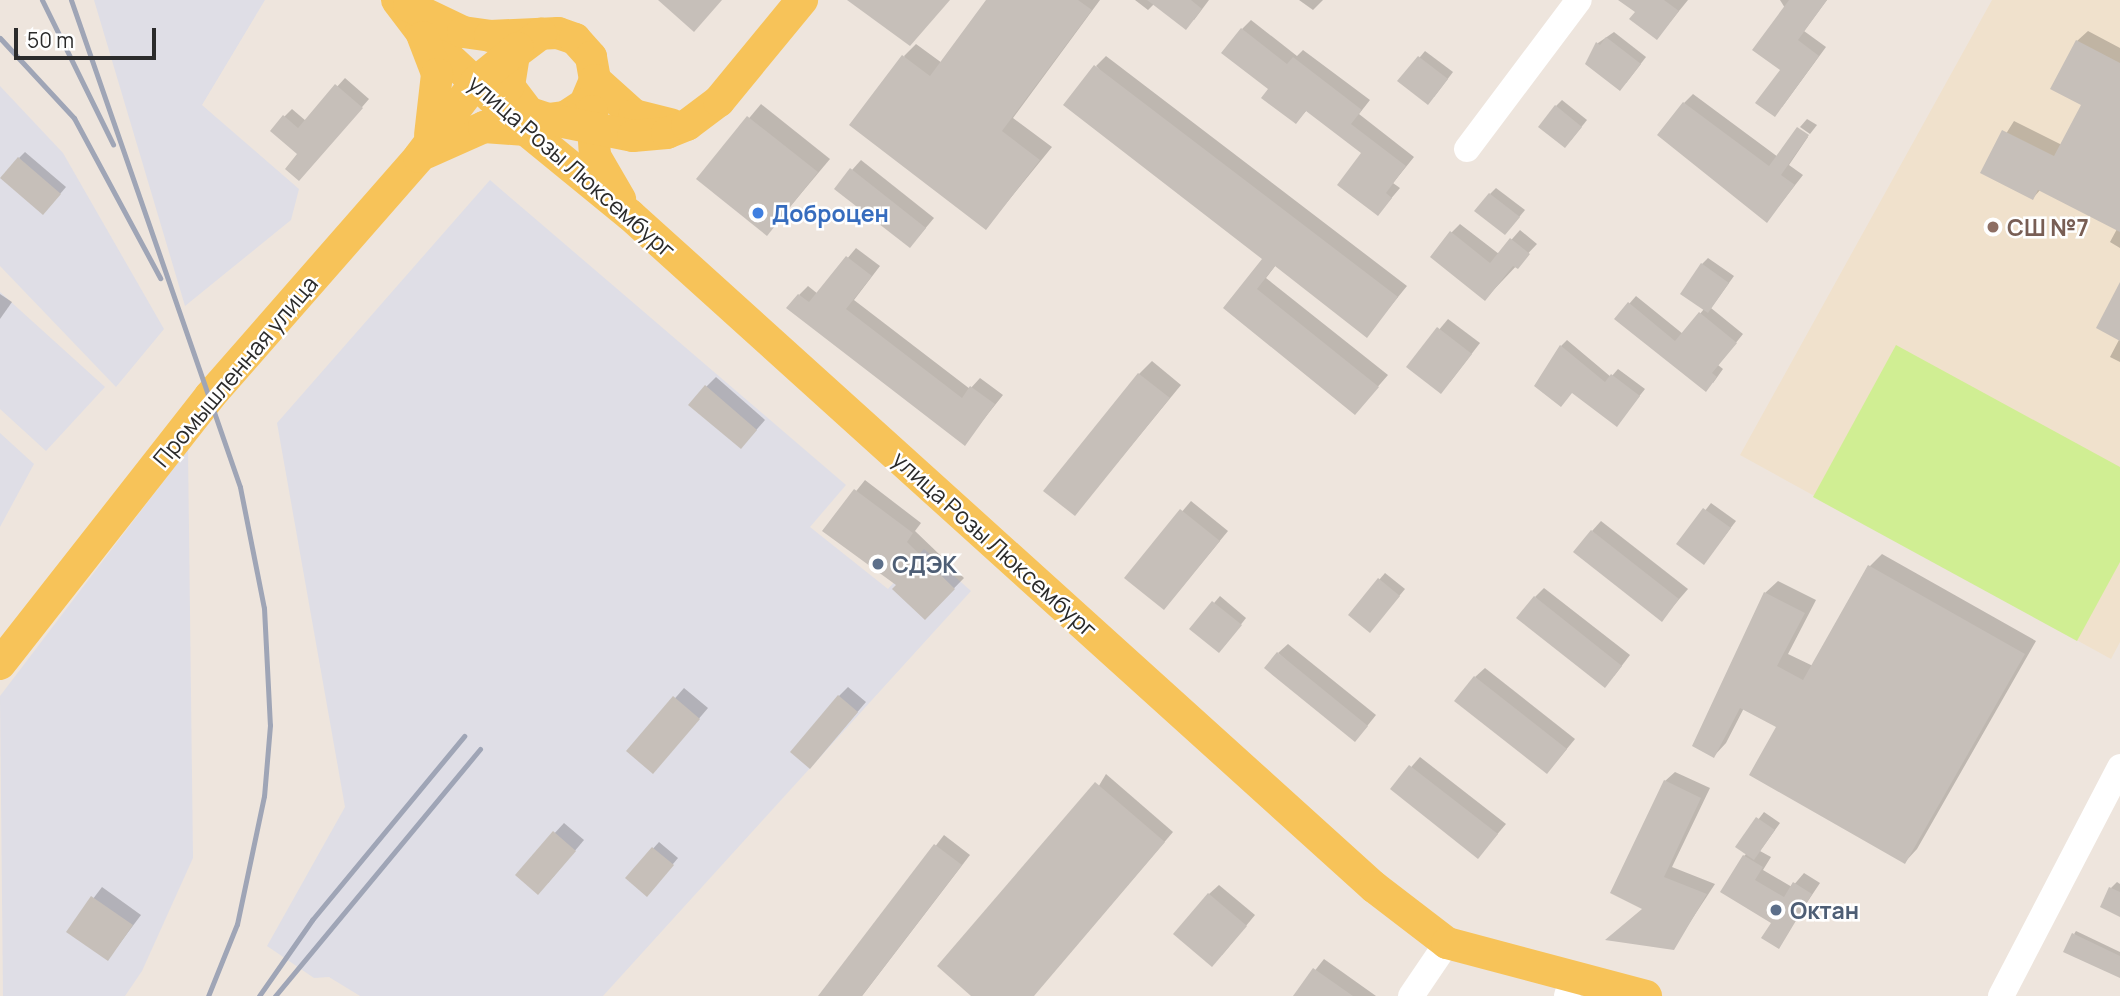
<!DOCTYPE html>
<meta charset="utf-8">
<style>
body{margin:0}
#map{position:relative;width:2120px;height:996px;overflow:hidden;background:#eee5dd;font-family:Manrope,sans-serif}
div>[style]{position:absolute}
.industrial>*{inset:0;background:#dfdee6}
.education>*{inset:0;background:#f0e1cc}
.pitch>*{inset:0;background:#d0ee93}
.shadow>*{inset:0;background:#0003}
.building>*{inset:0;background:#c6bfb9}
.minor>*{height:26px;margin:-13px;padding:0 13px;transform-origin:13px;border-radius:13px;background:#fff}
.major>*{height:32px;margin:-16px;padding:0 16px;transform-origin:16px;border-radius:16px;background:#f7c359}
.rail>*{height:5px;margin:-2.5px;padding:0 2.5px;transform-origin:2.5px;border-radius:2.5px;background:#9fa5b6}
.dots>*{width:19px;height:19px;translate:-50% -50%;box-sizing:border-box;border:4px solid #fff;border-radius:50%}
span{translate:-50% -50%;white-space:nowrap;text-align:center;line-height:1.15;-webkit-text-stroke:5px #fff;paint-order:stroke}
.street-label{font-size:23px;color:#2b2b2b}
.shop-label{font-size:23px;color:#366cbe;font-weight:700}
.left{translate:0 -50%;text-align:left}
.education-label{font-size:23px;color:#785e54;font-weight:700}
.service-label{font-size:23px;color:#4e5e75;font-weight:700}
.scale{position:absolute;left:14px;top:28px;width:142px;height:32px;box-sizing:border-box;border:4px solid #2b2b2b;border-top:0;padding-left:9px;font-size:21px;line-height:24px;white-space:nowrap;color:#2b2b2b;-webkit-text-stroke:5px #fff;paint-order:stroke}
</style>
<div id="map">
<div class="industrial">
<i style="clip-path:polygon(94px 0,265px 0,202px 105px,299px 189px,291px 220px,185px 306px)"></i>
<i style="clip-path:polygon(0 86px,63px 153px,164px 329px,116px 387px,0 266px)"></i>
<i style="clip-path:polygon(490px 180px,846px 485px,810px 527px,888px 589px,924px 549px,971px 591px,603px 996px,360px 996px,329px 977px,314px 978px,267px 946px,345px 807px,277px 423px)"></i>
<i style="clip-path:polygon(0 292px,105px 387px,46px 451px,0 409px)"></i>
<i style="clip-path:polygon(0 433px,34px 464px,0 527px)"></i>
<i style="clip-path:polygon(188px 449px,193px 858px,142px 971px,125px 996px,3px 996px,0 696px)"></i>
</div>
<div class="education">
<i style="clip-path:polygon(1992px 0,2120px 0,2120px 642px,2111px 659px,1740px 455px)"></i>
</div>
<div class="pitch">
<i style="clip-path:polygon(1896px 345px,2120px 467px,2120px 562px,2077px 641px,1813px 497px)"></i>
</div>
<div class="shadow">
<i style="clip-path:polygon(988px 0,1100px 0,1013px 118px,1052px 147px,986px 228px,904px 56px,916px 44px,942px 63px)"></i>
<i style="clip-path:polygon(1135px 0,1209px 0,1194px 20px,1154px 4px,1148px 10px)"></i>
<i style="clip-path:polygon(1299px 0,1323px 0,1313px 10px)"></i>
<i style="clip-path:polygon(1636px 0,1688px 0,1657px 38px,1637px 12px)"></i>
<i style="clip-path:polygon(1780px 0,1827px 0,1804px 31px,1826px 47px,1782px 107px,1785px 8px)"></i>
<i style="clip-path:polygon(1251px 20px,1297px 56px,1303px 50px,1370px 100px,1359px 114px,1414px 157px,1393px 183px,1400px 188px,1378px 214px,1364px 153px,1307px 110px,1296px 122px,1271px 89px,1242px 29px)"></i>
<i style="clip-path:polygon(2088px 31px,2120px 48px,2120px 248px,2110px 242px,2117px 229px,2041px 189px,2033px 198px,1982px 172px,2014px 121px,2062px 145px,2084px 104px,2077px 41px)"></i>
<i style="clip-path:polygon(1614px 32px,1646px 57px,1626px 83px,1587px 63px,1598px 43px)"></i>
<i style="clip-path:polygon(1425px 51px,1453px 72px,1434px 97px,1400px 81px)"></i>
<i style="clip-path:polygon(1106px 56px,1407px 286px,1367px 335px,1276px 265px,1266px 278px,1388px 375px,1355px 413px,1225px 308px,1265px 259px,1096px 66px)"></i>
<i style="clip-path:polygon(345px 78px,369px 99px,307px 171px,284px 117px,292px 109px,306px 121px)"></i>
<i style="clip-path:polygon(1693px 94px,1778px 157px,1797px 129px,1808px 137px,1789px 165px,1803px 175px,1767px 221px,1684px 103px)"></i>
<i style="clip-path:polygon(1562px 100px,1587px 120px,1571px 140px,1556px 106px)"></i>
<i style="clip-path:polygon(761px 104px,830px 159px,767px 234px,698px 179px)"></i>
<i style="clip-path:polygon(1807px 119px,1817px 125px,1810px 134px,1800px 127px)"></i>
<i style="clip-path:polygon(25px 152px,66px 187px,49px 207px,19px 158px)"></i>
<i style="clip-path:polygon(861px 160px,934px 218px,919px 236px,852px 170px)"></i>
<i style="clip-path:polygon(1496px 188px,1525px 210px,1511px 227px,1490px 194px)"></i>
<i style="clip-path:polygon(1460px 224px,1499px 254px,1520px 230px,1537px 244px,1485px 299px,1451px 233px)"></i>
<i style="clip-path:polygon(856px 248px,880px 266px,854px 300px,970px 389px,980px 378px,1003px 395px,964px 444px,799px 295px,808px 286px,818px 294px)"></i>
<i style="clip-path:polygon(1708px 258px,1734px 276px,1711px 308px,1743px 334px,1718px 365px,1723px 369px,1713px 383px,1629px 304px,1636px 296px,1683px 334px,1704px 309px,1702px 264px)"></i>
<i style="clip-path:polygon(2120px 286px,2120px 362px,2110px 357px,2120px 338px)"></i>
<i style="clip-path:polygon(0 294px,12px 302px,0 319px)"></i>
<i style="clip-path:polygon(1448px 319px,1480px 343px,1450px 382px,1408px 367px)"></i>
<i style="clip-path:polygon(1567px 340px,1611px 377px,1618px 369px,1645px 389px,1622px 418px,1573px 392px,1561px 346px)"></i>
<i style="clip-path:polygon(1152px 361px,1181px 385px,1075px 514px,1139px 374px)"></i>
<i style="clip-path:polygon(716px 377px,765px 420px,750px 437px,706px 387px)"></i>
<i style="clip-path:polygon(865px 480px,921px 523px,915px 531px,964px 578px,925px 618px,898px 585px,825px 530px)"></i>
<i style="clip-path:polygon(1191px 501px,1228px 531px,1173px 598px,1127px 577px)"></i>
<i style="clip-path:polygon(1711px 503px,1736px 521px,1704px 563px,1679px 544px)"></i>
<i style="clip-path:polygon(1601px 521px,1688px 589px,1662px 619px,1592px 531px)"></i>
<i style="clip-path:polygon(1882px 554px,2036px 641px,1917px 849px,1905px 862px,1779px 726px,1744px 708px,1726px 743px,1714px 756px,1765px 593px,1778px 581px,1816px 600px,1788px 654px,1813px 666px,1870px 566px)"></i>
<i style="clip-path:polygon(1385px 573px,1405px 589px,1376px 624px,1350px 614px)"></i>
<i style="clip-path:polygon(1544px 588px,1630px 655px,1614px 676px,1535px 597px)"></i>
<i style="clip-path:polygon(1220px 596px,1246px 618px,1225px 645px,1192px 629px)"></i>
<i style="clip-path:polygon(1288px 644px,1376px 715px,1364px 730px,1278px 653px)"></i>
<i style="clip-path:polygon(1485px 668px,1575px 739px,1556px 762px,1475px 677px)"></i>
<i style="clip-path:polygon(848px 687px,866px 702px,819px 757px,839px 696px)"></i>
<i style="clip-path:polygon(684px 688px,708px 708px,662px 762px,629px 751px)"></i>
<i style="clip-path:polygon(1420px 757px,1506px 824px,1478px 857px,1392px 789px)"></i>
<i style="clip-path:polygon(1675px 772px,1710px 788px,1672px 867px,1715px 884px,1673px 948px,1644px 908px,1665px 781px)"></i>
<i style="clip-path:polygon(1106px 774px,1173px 832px,1033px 996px,973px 996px)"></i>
<i style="clip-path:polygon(1764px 812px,1780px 823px,1760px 851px,1771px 857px,1763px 870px,1792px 887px,1804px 873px,1820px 883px,1778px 946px,1773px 922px,1744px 856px,1747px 853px,1738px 846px)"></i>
<i style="clip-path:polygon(564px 823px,584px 840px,548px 883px,517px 874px)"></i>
<i style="clip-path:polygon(944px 835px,970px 855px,862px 996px,820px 996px)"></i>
<i style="clip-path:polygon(659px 842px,678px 858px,653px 888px,627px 878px)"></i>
<i style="clip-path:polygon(2117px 882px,2120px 884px,2120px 915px,2111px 888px)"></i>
<i style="clip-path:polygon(1219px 885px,1255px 915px,1222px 955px,1209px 894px)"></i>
<i style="clip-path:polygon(102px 887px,141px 915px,108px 959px,68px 932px)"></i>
<i style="clip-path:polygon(2076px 931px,2120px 952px,2120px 976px,2074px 934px)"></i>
<i style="clip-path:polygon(1324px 959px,1376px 996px,1295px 996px)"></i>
</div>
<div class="building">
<i style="clip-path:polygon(658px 0,722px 0,694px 32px)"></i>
<i style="clip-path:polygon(847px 0,950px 0,910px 46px)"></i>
<i style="clip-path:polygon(986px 0,1078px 0,1092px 10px,1002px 131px,1040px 160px,986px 230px,849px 125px,902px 55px,930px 76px)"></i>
<i style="clip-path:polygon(1147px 0,1191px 0,1202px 9px,1186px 30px)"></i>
<i style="clip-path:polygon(1618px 0,1664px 0,1679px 11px,1657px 40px,1629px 19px,1635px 12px)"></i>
<i style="clip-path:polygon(1789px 0,1827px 0,1798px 40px,1819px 56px,1775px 117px,1755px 103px,1780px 70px,1752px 50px)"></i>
<i style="clip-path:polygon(1241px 28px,1287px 64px,1293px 57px,1362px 110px,1351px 124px,1406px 166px,1386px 193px,1392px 198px,1378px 216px,1337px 185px,1361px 153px,1306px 111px,1296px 124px,1261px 98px,1268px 89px,1221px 53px)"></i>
<i style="clip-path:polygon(1606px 37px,1641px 64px,1620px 91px,1585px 64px,1596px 42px,1600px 45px)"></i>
<i style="clip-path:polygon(2076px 40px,2120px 63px,2120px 232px,2038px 190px,2033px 200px,1980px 173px,2002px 130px,2054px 156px,2081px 105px,2050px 89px)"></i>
<i style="clip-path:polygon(1418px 56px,1448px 79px,1428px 105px,1397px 81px)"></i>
<i style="clip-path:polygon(1094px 65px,1398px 297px,1367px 338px,1275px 266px,1257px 289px,1379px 387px,1355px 415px,1223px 308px,1262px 259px,1063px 105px)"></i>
<i style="clip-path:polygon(335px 84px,363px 108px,299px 181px,285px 169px,297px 154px,270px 131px,283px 115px,298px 128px)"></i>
<i style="clip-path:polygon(1683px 102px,1769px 166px,1797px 127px,1809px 135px,1781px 175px,1795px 185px,1767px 223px,1657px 135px)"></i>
<i style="clip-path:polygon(1555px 105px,1582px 127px,1565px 148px,1538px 127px)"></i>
<i style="clip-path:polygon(747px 116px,818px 172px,767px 236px,696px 179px)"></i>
<i style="clip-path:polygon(18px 157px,61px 194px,43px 215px,0 178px)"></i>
<i style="clip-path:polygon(850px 168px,926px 228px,910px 248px,834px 189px)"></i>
<i style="clip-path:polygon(1489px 193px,1520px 217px,1505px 235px,1474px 211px)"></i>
<i style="clip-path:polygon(1450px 231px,1490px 263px,1510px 238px,1530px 254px,1518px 269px,1513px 266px,1485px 301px,1430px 257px)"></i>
<i style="clip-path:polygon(846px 256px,872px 276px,846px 309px,962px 398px,970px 386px,995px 404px,965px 446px,786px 308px,798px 294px,809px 302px)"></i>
<i style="clip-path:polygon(1701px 263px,1729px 283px,1708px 313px,1680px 294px)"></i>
<i style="clip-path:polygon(2120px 282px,2120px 341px,2096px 328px)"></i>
<i style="clip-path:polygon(1628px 302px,1675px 341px,1699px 312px,1737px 343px,1712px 373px,1717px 377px,1706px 392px,1614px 319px)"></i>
<i style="clip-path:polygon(1437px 327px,1472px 354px,1441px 394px,1406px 367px)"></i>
<i style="clip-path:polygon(1560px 345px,1605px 382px,1611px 374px,1640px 396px,1617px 427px,1572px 393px,1561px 407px,1534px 386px)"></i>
<i style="clip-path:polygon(1138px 373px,1170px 398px,1075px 516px,1043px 491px)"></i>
<i style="clip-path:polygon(705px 385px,757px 430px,741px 449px,688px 405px)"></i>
<i style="clip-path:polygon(854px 489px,913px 533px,907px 542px,955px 589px,925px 620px,892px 589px,896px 585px,822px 531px)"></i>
<i style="clip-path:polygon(1703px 508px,1731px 528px,1704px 565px,1676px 544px)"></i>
<i style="clip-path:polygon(1180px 509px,1220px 541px,1164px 610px,1124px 578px)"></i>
<i style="clip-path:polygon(1591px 530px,1679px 599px,1662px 622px,1573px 552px)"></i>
<i style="clip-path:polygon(1868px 565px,2025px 654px,1905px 864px,1749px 775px,1776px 727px,1740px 708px,1714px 758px,1692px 746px,1764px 592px,1805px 613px,1777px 666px,1803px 680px)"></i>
<i style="clip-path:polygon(1378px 578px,1400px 596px,1370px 633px,1348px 615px)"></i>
<i style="clip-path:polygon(1534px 596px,1622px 666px,1605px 688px,1516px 618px)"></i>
<i style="clip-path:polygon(1212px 601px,1242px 625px,1219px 653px,1189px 629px)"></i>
<i style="clip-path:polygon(1277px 652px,1368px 726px,1355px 742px,1264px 668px)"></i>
<i style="clip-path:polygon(1474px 676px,1567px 749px,1547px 774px,1454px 701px)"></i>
<i style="clip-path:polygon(838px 695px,858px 712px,810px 769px,790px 752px)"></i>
<i style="clip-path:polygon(673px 696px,700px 719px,653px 774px,626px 751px)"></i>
<i style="clip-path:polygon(1409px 765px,1498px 834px,1478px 859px,1390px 789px)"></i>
<i style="clip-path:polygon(1664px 780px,1701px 798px,1664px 877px,1707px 894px,1674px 950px,1605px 940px,1642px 909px,1610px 893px)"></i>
<i style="clip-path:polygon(1095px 782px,1165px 842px,1034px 996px,971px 996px,937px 966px)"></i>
<i style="clip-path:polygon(1756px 817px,1775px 830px,1754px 860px,1735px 847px)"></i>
<i style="clip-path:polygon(553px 831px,576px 851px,538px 895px,515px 875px)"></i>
<i style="clip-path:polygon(934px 844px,962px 865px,862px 996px,818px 996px)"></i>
<i style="clip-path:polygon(652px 847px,674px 865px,647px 897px,625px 878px)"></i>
<i style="clip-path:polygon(1743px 855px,1763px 867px,1755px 880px,1784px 897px,1793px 882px,1812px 894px,1779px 949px,1761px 938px,1771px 923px,1720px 892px)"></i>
<i style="clip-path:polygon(2109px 887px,2120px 892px,2120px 917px,2100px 907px)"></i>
<i style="clip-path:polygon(1208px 893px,1247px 926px,1212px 967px,1173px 934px)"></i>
<i style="clip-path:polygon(91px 896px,133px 925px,108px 961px,66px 932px)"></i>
<i style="clip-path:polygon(2072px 933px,2120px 956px,2120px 978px,2063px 952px)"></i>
<i style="clip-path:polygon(1313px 968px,1353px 996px,1293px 996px)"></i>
</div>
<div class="minor">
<i style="left:1467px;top:149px;width:186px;rotate:-53.1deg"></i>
<i style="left:1411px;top:996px;width:64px;rotate:-55.8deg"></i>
<i style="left:1567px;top:996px;width:19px;rotate:-74deg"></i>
<i style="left:2001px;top:996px;width:258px;rotate:-62.5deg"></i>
</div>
<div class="major">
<i style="left:397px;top:0;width:40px;rotate:53deg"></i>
<i style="left:421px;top:32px;width:144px;rotate:43deg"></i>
<i style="left:526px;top:130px;width:134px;rotate:39.3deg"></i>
<i style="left:630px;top:215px;width:1003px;rotate:42.09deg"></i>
<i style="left:1374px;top:887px;width:92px;rotate:37.5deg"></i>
<i style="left:1447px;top:943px;width:206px;rotate:14.9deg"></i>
<i style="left:409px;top:6px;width:60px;rotate:25.7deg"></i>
<i style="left:463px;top:32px;width:27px;rotate:8deg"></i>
<i style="left:490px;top:36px;width:68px;rotate:-2.5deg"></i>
<i style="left:558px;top:33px;width:18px;rotate:19deg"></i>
<i style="left:575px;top:39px;width:24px;rotate:48deg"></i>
<i style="left:591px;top:57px;width:23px;rotate:80deg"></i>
<i style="left:595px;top:80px;width:26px;rotate:113deg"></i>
<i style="left:585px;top:104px;width:24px;rotate:147deg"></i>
<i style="left:565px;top:117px;width:17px;rotate:173deg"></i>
<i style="left:548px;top:119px;width:20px;rotate:-162deg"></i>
<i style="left:529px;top:113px;width:34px;rotate:-127deg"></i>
<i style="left:509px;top:86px;width:32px;rotate:-81deg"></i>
<i style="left:514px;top:54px;width:34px;rotate:-37deg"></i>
<i style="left:423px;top:37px;width:40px;rotate:69deg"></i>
<i style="left:437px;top:74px;width:61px;rotate:96.5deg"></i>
<i style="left:595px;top:80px;width:52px;rotate:41.9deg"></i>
<i style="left:634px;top:115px;width:38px;rotate:14deg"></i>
<i style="left:592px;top:111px;width:45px;rotate:86.2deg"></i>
<i style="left:595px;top:156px;width:50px;rotate:59.8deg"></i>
<i style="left:548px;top:119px;width:87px;rotate:11.3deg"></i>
<i style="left:633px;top:136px;width:34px;rotate:-5deg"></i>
<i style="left:667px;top:133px;width:22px;rotate:-22deg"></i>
<i style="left:687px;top:125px;width:40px;rotate:-37deg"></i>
<i style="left:719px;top:101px;width:131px;rotate:-50.6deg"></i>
<i style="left:426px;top:153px;width:64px;rotate:-24.1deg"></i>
<i style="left:484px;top:127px;width:42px;rotate:4.1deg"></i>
<i style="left:0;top:664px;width:340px;rotate:-51.9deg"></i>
<i style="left:210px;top:396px;width:317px;rotate:-48.8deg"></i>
<i style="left:419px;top:157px;width:94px;rotate:-52.8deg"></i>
<i style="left:476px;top:82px;width:54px;rotate:-39deg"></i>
</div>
<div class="rail">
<i style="left:42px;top:0;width:161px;rotate:63.8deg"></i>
<i style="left:71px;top:0;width:515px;rotate:70.86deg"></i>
<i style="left:240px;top:487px;width:123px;rotate:78.8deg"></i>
<i style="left:264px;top:608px;width:117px;rotate:87.1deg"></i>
<i style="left:270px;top:725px;width:71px;rotate:94.8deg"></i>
<i style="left:264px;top:796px;width:131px;rotate:101.9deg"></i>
<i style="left:237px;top:924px;width:78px;rotate:111.9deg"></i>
<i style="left:0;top:38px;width:109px;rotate:47.2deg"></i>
<i style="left:74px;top:118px;width:182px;rotate:61.7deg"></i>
<i style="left:259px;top:996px;width:93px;rotate:-55.1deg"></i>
<i style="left:312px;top:920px;width:239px;rotate:-50.4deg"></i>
<i style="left:275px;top:996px;width:321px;rotate:-50.3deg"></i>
</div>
<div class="dots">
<i style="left:758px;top:213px;background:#3f7fe0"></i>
<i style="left:1993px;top:227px;background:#8d6e63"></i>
<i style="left:878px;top:564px;background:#5c6f8a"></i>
<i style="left:1776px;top:910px;background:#5c6f8a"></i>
</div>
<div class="street-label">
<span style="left:572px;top:166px;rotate:41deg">улица Розы Люксембург</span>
<span style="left:235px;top:371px;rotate:-50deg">Промышленная улица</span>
<span style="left:995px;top:544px;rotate:42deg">улица Розы Люксембург</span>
</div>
<div class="shop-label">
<span class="left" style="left:772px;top:213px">Доброцен</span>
</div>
<div class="education-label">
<span class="left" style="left:2007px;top:227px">СШ №7</span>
</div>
<div class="service-label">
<span class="left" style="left:892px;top:564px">СДЭК</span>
<span class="left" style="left:1790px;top:910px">Октан</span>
</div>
<div class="scale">50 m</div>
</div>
